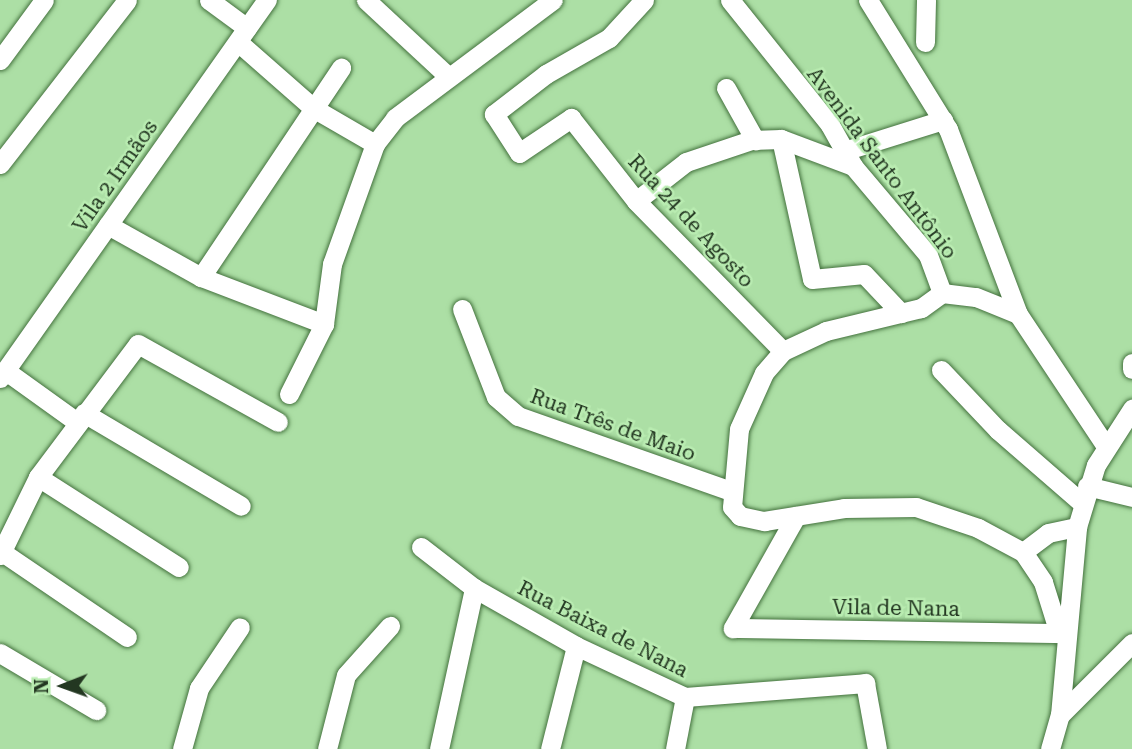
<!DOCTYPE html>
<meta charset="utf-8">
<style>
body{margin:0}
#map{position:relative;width:1132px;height:749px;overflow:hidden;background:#acdfa5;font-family:"Roboto Serif",serif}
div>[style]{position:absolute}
.roads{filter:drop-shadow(0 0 2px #44723e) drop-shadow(0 0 2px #44723e)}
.street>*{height:19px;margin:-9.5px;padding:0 9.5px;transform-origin:9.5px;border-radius:9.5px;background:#fff}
span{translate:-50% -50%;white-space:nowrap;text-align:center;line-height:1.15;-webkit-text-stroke:5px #b9ecb1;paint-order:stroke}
.street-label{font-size:21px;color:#233721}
.north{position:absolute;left:28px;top:651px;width:70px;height:70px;-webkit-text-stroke:5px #b9ecb1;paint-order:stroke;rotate:269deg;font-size:19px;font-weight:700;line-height:28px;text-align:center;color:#233721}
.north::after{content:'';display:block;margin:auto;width:24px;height:32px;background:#233721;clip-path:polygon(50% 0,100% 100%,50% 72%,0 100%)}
</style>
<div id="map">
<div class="roads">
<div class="street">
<i style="left:209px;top:0;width:47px;rotate:36.4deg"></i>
<i style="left:366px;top:0;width:113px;rotate:42.9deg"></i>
<i style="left:644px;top:0;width:52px;rotate:132.6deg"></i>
<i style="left:609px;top:38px;width:73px;rotate:150.3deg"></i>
<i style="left:546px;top:74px;width:66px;rotate:142.4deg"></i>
<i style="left:494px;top:114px;width:46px;rotate:57.3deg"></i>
<i style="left:519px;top:153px;width:63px;rotate:-33.9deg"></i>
<i style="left:571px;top:118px;width:105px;rotate:51.9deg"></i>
<i style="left:636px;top:201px;width:210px;rotate:45.6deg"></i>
<i style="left:730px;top:0;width:160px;rotate:51.3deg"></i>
<i style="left:830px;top:125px;width:47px;rotate:60.7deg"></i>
<i style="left:853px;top:166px;width:116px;rotate:49.9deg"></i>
<i style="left:928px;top:255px;width:40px;rotate:69.8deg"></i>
<i style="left:868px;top:0;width:152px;rotate:58.2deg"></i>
<i style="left:948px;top:129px;width:198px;rotate:69.3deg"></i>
<i style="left:1018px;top:314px;width:157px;rotate:56.4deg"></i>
<i style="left:238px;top:42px;width:100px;rotate:41.3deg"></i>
<i style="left:313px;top:108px;width:72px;rotate:30.1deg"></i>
<i style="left:925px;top:42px;width:42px;rotate:-88.6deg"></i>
<i style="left:0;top:60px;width:74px;rotate:-53.7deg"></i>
<i style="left:726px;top:88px;width:60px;rotate:60.9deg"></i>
<i style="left:781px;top:139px;width:143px;rotate:77.5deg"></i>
<i style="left:812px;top:279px;width:52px;rotate:-5.5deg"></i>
<i style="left:864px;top:274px;width:54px;rotate:46.5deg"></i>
<i style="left:844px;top:151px;width:104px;rotate:-17.4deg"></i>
<i style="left:0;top:164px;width:207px;rotate:-52.2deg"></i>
<i style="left:636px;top:201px;width:63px;rotate:-38deg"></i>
<i style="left:686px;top:162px;width:69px;rotate:-18.7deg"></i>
<i style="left:751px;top:140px;width:30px;rotate:-2deg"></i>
<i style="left:781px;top:139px;width:77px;rotate:20.6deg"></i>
<i style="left:108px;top:225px;width:107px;rotate:29.2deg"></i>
<i style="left:201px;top:277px;width:132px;rotate:20.9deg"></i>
<i style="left:201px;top:277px;width:252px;rotate:-56.2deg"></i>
<i style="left:942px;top:293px;width:26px;rotate:144deg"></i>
<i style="left:921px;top:308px;width:98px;rotate:166.4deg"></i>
<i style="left:826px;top:331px;width:47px;rotate:155.1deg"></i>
<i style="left:783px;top:351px;width:29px;rotate:131deg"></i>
<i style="left:764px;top:373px;width:61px;rotate:114.1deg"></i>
<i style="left:739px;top:429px;width:78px;rotate:95.1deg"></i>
<i style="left:732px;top:507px;width:12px;rotate:48deg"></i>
<i style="left:740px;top:516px;width:25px;rotate:12deg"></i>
<i style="left:764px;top:521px;width:81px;rotate:-9.2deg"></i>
<i style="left:844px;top:508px;width:72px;rotate:-0.8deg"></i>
<i style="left:916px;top:507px;width:65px;rotate:18.7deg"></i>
<i style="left:978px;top:528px;width:51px;rotate:28.1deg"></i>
<i style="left:1023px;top:552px;width:36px;rotate:56deg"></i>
<i style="left:1043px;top:582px;width:53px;rotate:72.6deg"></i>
<i style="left:1059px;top:633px;width:5px"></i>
<i style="left:942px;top:293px;width:34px;rotate:7deg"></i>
<i style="left:976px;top:297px;width:45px;rotate:22deg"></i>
<i style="left:462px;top:309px;width:94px;rotate:68.9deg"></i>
<i style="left:496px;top:397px;width:29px;rotate:41deg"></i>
<i style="left:518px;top:416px;width:226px;rotate:19.4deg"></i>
<i style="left:1132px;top:363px;width:6px;rotate:90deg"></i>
<i style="left:941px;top:370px;width:83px;rotate:46.5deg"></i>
<i style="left:998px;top:430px;width:113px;rotate:41deg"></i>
<i style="left:6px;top:371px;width:87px;rotate:35.7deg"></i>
<i style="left:0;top:378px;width:463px;rotate:-54.8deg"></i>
<i style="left:289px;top:394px;width:78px;rotate:-63.4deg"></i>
<i style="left:324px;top:324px;width:61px;rotate:-82.4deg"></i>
<i style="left:332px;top:264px;width:127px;rotate:-70.3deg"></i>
<i style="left:375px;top:144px;width:33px;rotate:-52deg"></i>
<i style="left:395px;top:118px;width:197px;rotate:-36.8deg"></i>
<i style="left:84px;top:413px;width:182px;rotate:30.6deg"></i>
<i style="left:38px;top:477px;width:167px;rotate:32.6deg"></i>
<i style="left:1087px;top:486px;width:46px;rotate:13.7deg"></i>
<i style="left:796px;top:516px;width:129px;rotate:119.4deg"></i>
<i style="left:733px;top:628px;width:326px;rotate:0.9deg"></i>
<i style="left:421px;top:547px;width:67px;rotate:37.7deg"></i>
<i style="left:474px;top:588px;width:117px;rotate:29.6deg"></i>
<i style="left:576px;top:646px;width:120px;rotate:25.1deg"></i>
<i style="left:685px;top:697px;width:181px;rotate:-4.4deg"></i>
<i style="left:865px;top:683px;width:67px;rotate:79.7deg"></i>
<i style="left:2px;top:552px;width:151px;rotate:34.2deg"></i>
<i style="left:1023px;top:552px;width:31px;rotate:-37deg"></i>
<i style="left:1048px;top:533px;width:30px;rotate:-12deg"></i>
<i style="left:0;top:555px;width:87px;rotate:-64deg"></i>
<i style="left:38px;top:477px;width:166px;rotate:-53.1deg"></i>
<i style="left:138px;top:344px;width:160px;rotate:29.1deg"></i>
<i style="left:0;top:653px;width:112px;rotate:30.7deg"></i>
<i style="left:1060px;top:715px;width:102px;rotate:-45deg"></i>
<i style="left:182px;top:749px;width:63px;rotate:-74.4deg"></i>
<i style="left:199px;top:688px;width:73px;rotate:-56.1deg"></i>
<i style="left:327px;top:749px;width:76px;rotate:-75.6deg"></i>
<i style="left:346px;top:675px;width:66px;rotate:-48.1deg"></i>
<i style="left:439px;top:749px;width:165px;rotate:-77.7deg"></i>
<i style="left:550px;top:749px;width:106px;rotate:-75.8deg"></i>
<i style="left:675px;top:749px;width:53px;rotate:-79.1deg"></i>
<i style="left:1050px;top:749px;width:35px;rotate:-74deg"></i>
<i style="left:1060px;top:715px;width:189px;rotate:-84.8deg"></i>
<i style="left:1077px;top:527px;width:65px;rotate:-73deg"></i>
<i style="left:1096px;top:465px;width:67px;rotate:-57.3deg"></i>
</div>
</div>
<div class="street-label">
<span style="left:882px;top:163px;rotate:53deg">Avenida Santo Antônio</span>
<span style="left:115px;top:176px;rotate:-55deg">Vila 2 Irmãos</span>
<span style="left:691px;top:221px;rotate:47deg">Rua 24 de Agosto</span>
<span style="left:613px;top:425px;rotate:20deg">Rua Três de Maio</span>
<span style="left:896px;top:608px;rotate:1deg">Vila de Nana</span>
<span style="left:603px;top:629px;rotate:27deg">Rua Baixa de Nana</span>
</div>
<div class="north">N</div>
</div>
